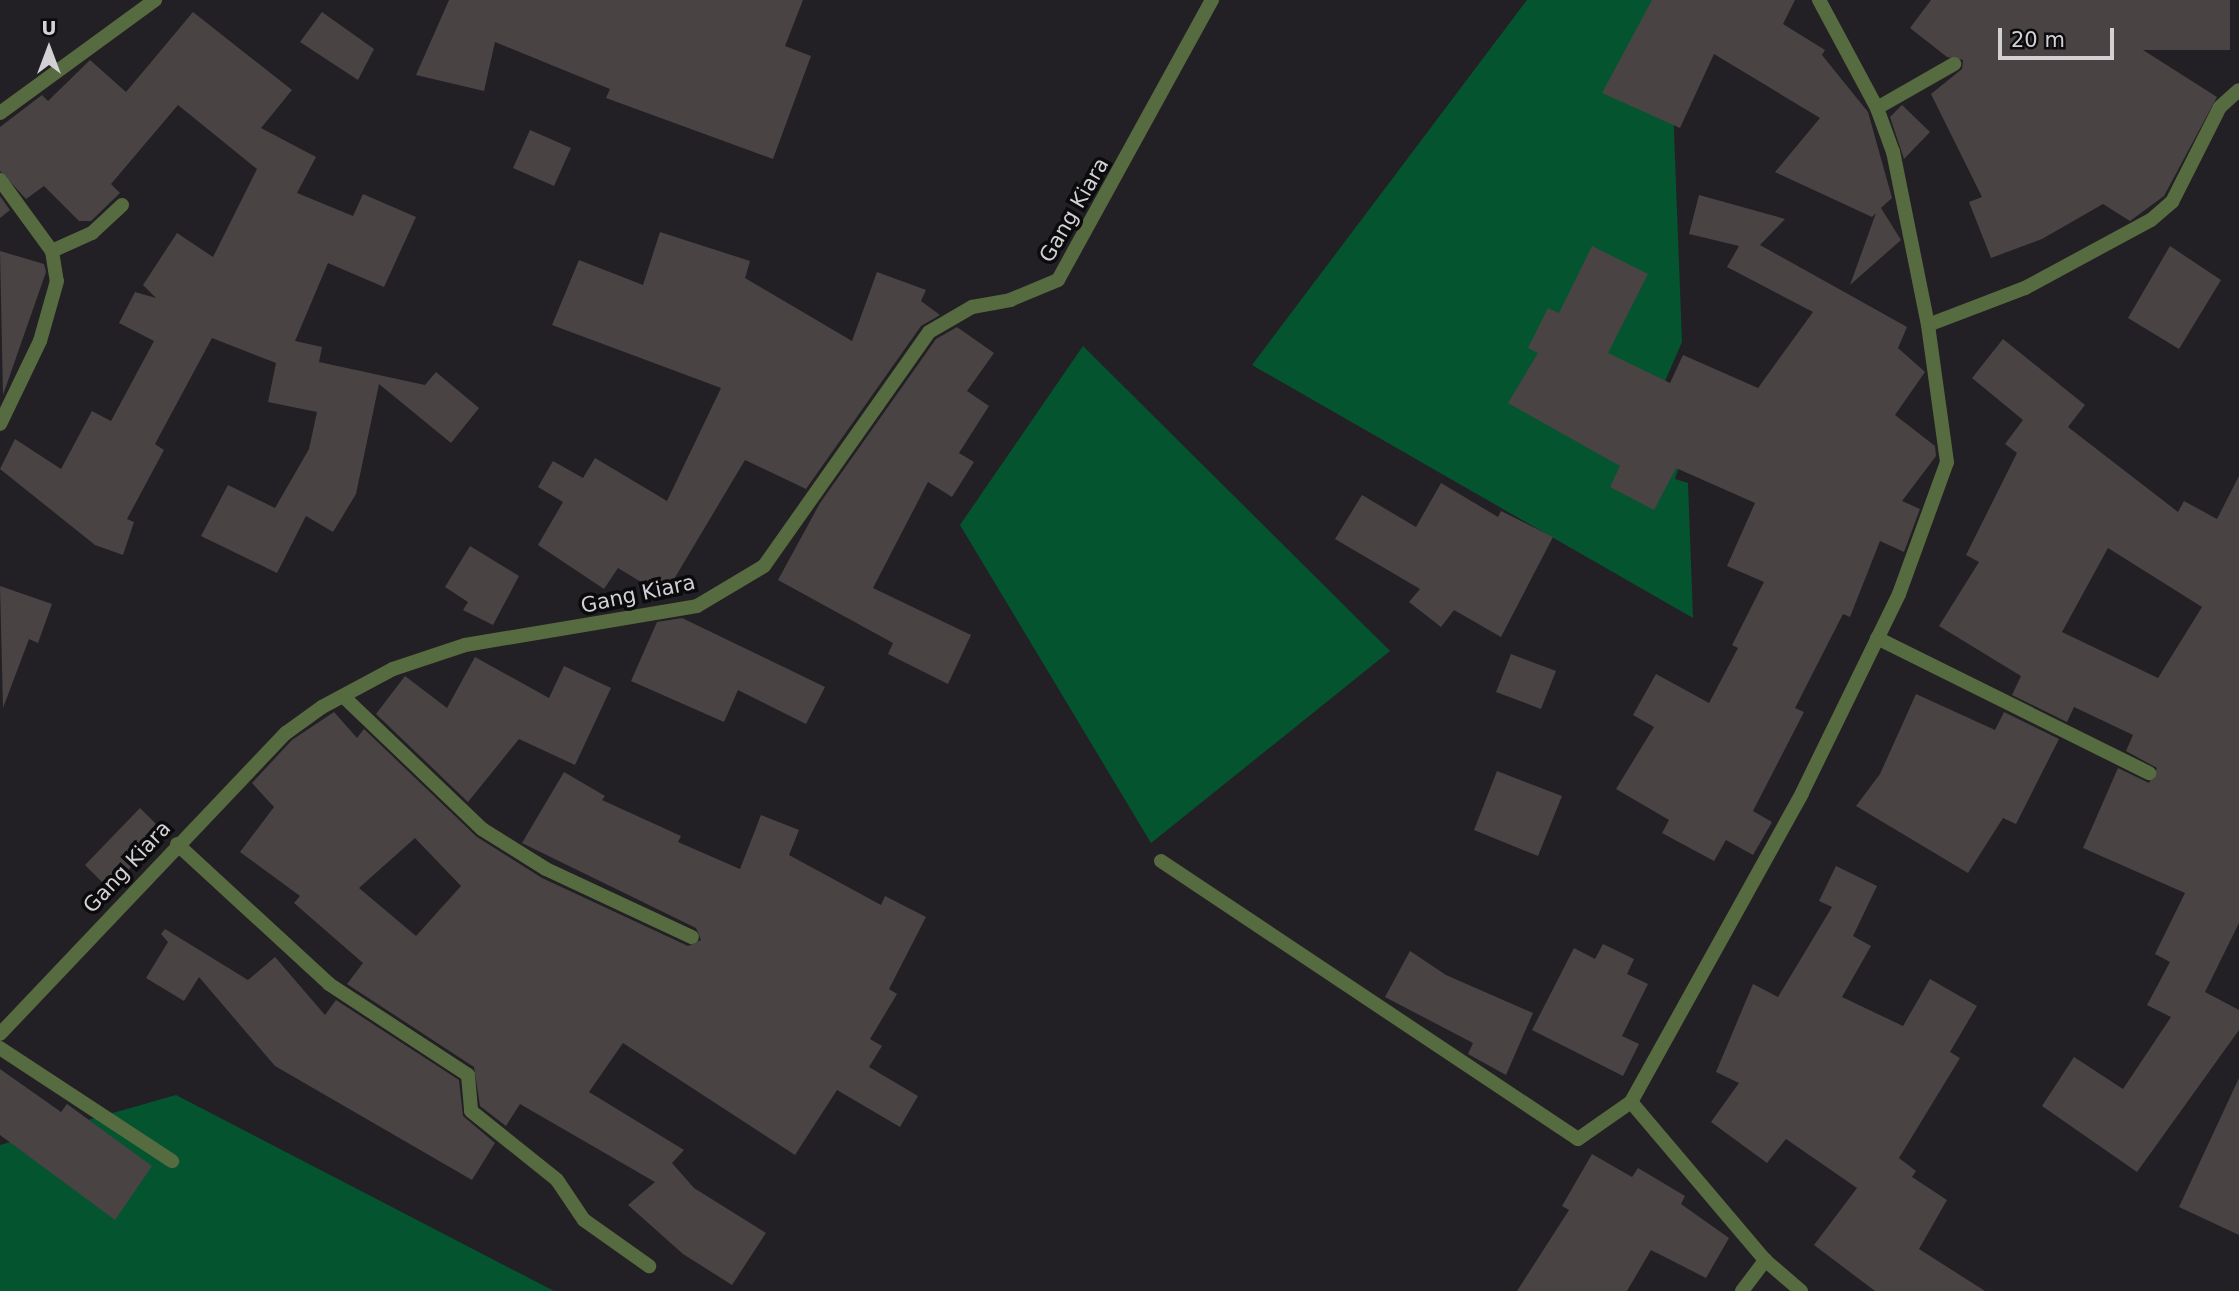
<!DOCTYPE html>
<style>
body{margin:0}
#map{position:relative;width:2239px;height:1291px;overflow:hidden;background:#222024;font-family:"DejaVu Sans",sans-serif}
div>[style]{position:absolute}
.forest>*{inset:0;background:#055430}
.building>*{inset:0;background:#494343}
.street>*{height:14px;margin:-7px;padding:0 7px;transform-origin:7px;border-radius:7px;background:#576b41}
span{translate:-50% -50%;white-space:nowrap;text-align:center;line-height:1.15;-webkit-text-stroke:7px #0b0a0c;paint-order:stroke}
.street-label{font-size:21px;color:#d3d1d4}
.north{position:absolute;left:14px;top:14px;width:70px;height:70px;-webkit-text-stroke:5px #0b0a0c;paint-order:stroke;rotate:0deg;font-size:19px;font-weight:700;line-height:28px;text-align:center;color:#d3d1d4}
.north::after{content:'';display:block;margin:auto;width:24px;height:32px;background:#d3d1d4;clip-path:polygon(50% 0,100% 100%,50% 72%,0 100%)}
.scale{position:absolute;left:1998px;top:28px;width:116px;height:32px;box-sizing:border-box;border:4px solid #d3d1d4;border-top:0;padding-left:9px;font-size:21px;line-height:24px;white-space:nowrap;color:#d3d1d4;-webkit-text-stroke:5px #0b0a0c;paint-order:stroke}
</style>
<div id="map">
<div class="forest">
<i style="clip-path:polygon(1527px 0,1669px 0,1682px 342px,1649px 418px,1686px 444px,1675px 479px,1688px 483px,1693px 618px,1252px 365px)"></i>
<i style="clip-path:polygon(1083px 346px,1390px 651px,1151px 843px,960px 525px)"></i>
<i style="clip-path:polygon(176px 1095px,554px 1291px,0 1291px,0 1145px)"></i>
</div>
<div class="building">
<i style="clip-path:polygon(449px 0,803px 0,785px 46px,811px 56px,773px 159px,606px 98px,610px 89px,495px 42px,484px 91px,416px 75px)"></i>
<i style="clip-path:polygon(1652px 0,1795px 0,1783px 24px,1825px 50px,1822px 55px,1868px 112px,1892px 198px,1881px 208px,1901px 240px,1850px 285px,1876px 213px,1872px 217px,1775px 172px,1820px 118px,1714px 54px,1680px 128px,1602px 93px)"></i>
<i style="clip-path:polygon(1931px 0,2230px 0,2230px 50px,2143px 50px,2217px 97px,2164px 196px,2130px 221px,2103px 204px,2042px 239px,1991px 258px,1969px 202px,1982px 197px,1931px 94px,1962px 69px,1963px 60px,1947px 57px,1910px 28px)"></i>
<i style="clip-path:polygon(193px 12px,292px 90px,261px 128px,316px 157px,297px 193px,353px 216px,363px 194px,416px 217px,384px 287px,328px 263px,295px 341px,322px 347px,319px 362px,425px 385px,436px 372px,479px 408px,451px 443px,379px 384px,356px 494px,333px 532px,306px 516px,277px 573px,201px 536px,228px 485px,275px 508px,309px 449px,317px 412px,268px 402px,276px 363px,212px 338px,155px 444px,164px 450px,127px 519px,134px 522px,123px 555px,95px 545px,0 469px,15px 439px,61px 469px,92px 411px,111px 421px,154px 341px,119px 323px,135px 292px,156px 298px,143px 285px,177px 233px,213px 257px,257px 169px,178px 105px,111px 184px,120px 193px,91px 221px,79px 221px,44px 186px,26px 199px,0 171px,0 127px,42px 95px,48px 101px,90px 60px,126px 92px)"></i>
<i style="clip-path:polygon(322px 12px,374px 49px,358px 80px,300px 42px)"></i>
<i style="clip-path:polygon(1902px 105px,1930px 132px,1904px 159px,1890px 117px)"></i>
<i style="clip-path:polygon(530px 130px,571px 148px,554px 186px,513px 168px)"></i>
<i style="clip-path:polygon(1699px 195px,1785px 219px,1760px 245px,1907px 327px,1898px 348px,1925px 372px,1895px 415px,1935px 446px,1936px 456px,1902px 501px,1920px 509px,1904px 552px,1880px 541px,1850px 617px,1843px 614px,1795px 708px,1804px 712px,1753px 811px,1772px 822px,1753px 855px,1726px 840px,1714px 861px,1662px 833px,1669px 820px,1616px 789px,1654px 727px,1633px 715px,1656px 674px,1709px 703px,1738px 648px,1732px 645px,1764px 582px,1727px 566px,1755px 503px,1676px 468px,1654px 510px,1610px 487px,1620px 466px,1508px 403px,1538px 353px,1528px 348px,1548px 308px,1559px 313px,1592px 246px,1648px 274px,1608px 353px,1670px 383px,1683px 355px,1758px 388px,1813px 312px,1727px 267px,1739px 246px,1689px 234px)"></i>
<i style="clip-path:polygon(0 196px,10px 210px,0 218px)"></i>
<i style="clip-path:polygon(660px 232px,750px 261px,745px 278px,852px 341px,877px 272px,926px 290px,921px 301px,940px 315px,921px 326px,806px 489px,745px 460px,664px 596px,618px 568px,604px 589px,538px 545px,563px 502px,538px 487px,553px 461px,583px 478px,595px 458px,667px 501px,721px 388px,552px 325px,579px 260px,643px 285px)"></i>
<i style="clip-path:polygon(2170px 246px,2221px 280px,2179px 349px,2128px 318px)"></i>
<i style="clip-path:polygon(0 251px,44px 264px,46px 272px,3px 395px)"></i>
<i style="clip-path:polygon(957px 327px,994px 353px,967px 391px,989px 406px,959px 453px,974px 462px,952px 497px,928px 482px,873px 588px,971px 635px,948px 684px,888px 654px,893px 643px,778px 580px,820px 503px,936px 339px)"></i>
<i style="clip-path:polygon(evenodd,2003px 339px,2085px 405px,2068px 427px,2178px 512px,2184px 501px,2217px 519px,2239px 476px,2239px 923px,2205px 992px,2239px 1010px,2239px 1030px,2137px 1172px,2042px 1106px,2074px 1057px,2123px 1089px,2171px 1017px,2147px 1005px,2170px 962px,2155px 954px,2185px 893px,2083px 848px,2118px 768px,2149px 783px,2157px 768px,2126px 751px,2133px 735px,2074px 707px,2067px 722px,2012px 695px,2021px 676px,1939px 626px,1979px 562px,1966px 555px,2017px 453px,2005px 444px,2023px 420px,1972px 378px,2003px 339px,2108px 548px,2202px 607px,2158px 678px,2062px 632px,2108px 548px)"></i>
<i style="clip-path:polygon(1441px 483px,1498px 517px,1501px 511px,1553px 537px,1501px 637px,1454px 610px,1441px 627px,1409px 602px,1420px 589px,1335px 539px,1362px 495px,1416px 527px)"></i>
<i style="clip-path:polygon(470px 546px,519px 576px,493px 625px,463px 610px,468px 602px,445px 587px)"></i>
<i style="clip-path:polygon(0 586px,52px 604px,38px 643px,29px 639px,3px 708px)"></i>
<i style="clip-path:polygon(682px 618px,825px 687px,806px 724px,738px 690px,724px 722px,631px 681px,657px 622px)"></i>
<i style="clip-path:polygon(1511px 654px,1556px 671px,1541px 709px,1496px 692px)"></i>
<i style="clip-path:polygon(475px 657px,549px 698px,564px 666px,611px 688px,575px 765px,519px 739px,468px 802px,376px 714px,405px 676px,447px 708px)"></i>
<i style="clip-path:polygon(1916px 694px,1995px 730px,2004px 712px,2059px 739px,2016px 824px,2003px 818px,1968px 873px,1856px 806px,1880px 774px)"></i>
<i style="clip-path:polygon(evenodd,334px 712px,357px 738px,364px 729px,477px 837px,542px 878px,688px 946px,701px 940px,696px 928px,522px 843px,564px 772px,605px 796px,602px 800px,681px 836px,678px 842px,740px 869px,761px 815px,799px 830px,789px 855px,881px 905px,885px 896px,926px 917px,889px 989px,897px 994px,870px 1039px,882px 1046px,869px 1067px,918px 1096px,900px 1127px,837px 1090px,795px 1155px,623px 1043px,589px 1092px,684px 1150px,672px 1163px,694px 1188px,766px 1233px,732px 1285px,683px 1254px,628px 1205px,655px 1182px,520px 1104px,506px 1126px,480px 1106px,474px 1067px,347px 984px,363px 963px,294px 903px,300px 896px,240px 852px,274px 807px,252px 783px,292px 740px,334px 712px,415px 838px,461px 886px,416px 936px,359px 888px,415px 838px)"></i>
<i style="clip-path:polygon(1497px 771px,1562px 796px,1538px 856px,1474px 830px)"></i>
<i style="clip-path:polygon(140px 808px,162px 830px,111px 891px,85px 865px)"></i>
<i style="clip-path:polygon(1836px 866px,1877px 886px,1853px 936px,1871px 946px,1842px 997px,1903px 1026px,1930px 979px,1977px 1006px,1950px 1052px,1960px 1058px,1899px 1158px,1916px 1171px,1912px 1177px,1947px 1200px,1919px 1249px,1985px 1291px,1875px 1291px,1814px 1245px,1857px 1188px,1786px 1139px,1767px 1163px,1711px 1122px,1739px 1083px,1716px 1072px,1753px 984px,1778px 997px,1832px 907px,1819px 901px)"></i>
<i style="clip-path:polygon(165px 929px,248px 980px,275px 957px,325px 1015px,336px 1000px,459px 1080px,463px 1116px,495px 1143px,472px 1180px,275px 1066px,199px 977px,184px 1001px,146px 978px,168px 942px,161px 934px)"></i>
<i style="clip-path:polygon(1603px 944px,1634px 959px,1627px 974px,1648px 984px,1622px 1036px,1639px 1044px,1623px 1076px,1532px 1030px,1574px 948px,1595px 959px)"></i>
<i style="clip-path:polygon(1410px 951px,1446px 975px,1533px 1013px,1506px 1075px,1468px 1054px,1473px 1043px,1385px 997px)"></i>
<i style="clip-path:polygon(0 1069px,61px 1112px,67px 1104px,152px 1166px,115px 1220px,0 1135px)"></i>
<i style="clip-path:polygon(2239px 1078px,2239px 1235px,2179px 1207px)"></i>
<i style="clip-path:polygon(1592px 1154px,1632px 1177px,1638px 1168px,1685px 1196px,1681px 1204px,1729px 1238px,1706px 1278px,1651px 1250px,1627px 1291px,1517px 1291px,1569px 1210px,1562px 1206px)"></i>
</div>
<div class="street">
<i style="left:1877px;top:108px;width:89px;rotate:-29.7deg"></i>
<i style="left:0;top:113px;width:192px;rotate:-36.1deg"></i>
<i style="left:0;top:180px;width:88px;rotate:53.8deg"></i>
<i style="left:52px;top:251px;width:30px;rotate:81deg"></i>
<i style="left:57px;top:281px;width:62px;rotate:105.8deg"></i>
<i style="left:40px;top:341px;width:92px;rotate:115.7deg"></i>
<i style="left:52px;top:251px;width:44px;rotate:-24.2deg"></i>
<i style="left:92px;top:233px;width:41px;rotate:-43deg"></i>
<i style="left:1928px;top:325px;width:104px;rotate:-20.9deg"></i>
<i style="left:2025px;top:288px;width:143px;rotate:-28.4deg"></i>
<i style="left:2151px;top:220px;width:28px;rotate:-41deg"></i>
<i style="left:2172px;top:202px;width:106px;rotate:-63.2deg"></i>
<i style="left:2220px;top:107px;width:25px;rotate:-42deg"></i>
<i style="left:1877px;top:638px;width:304px;rotate:26.4deg"></i>
<i style="left:346px;top:699px;width:188px;rotate:43.7deg"></i>
<i style="left:482px;top:829px;width:75px;rotate:32deg"></i>
<i style="left:546px;top:869px;width:161px;rotate:25deg"></i>
<i style="left:177px;top:844px;width:207px;rotate:42.6deg"></i>
<i style="left:329px;top:984px;width:166px;rotate:33.2deg"></i>
<i style="left:468px;top:1075px;width:36px;rotate:85deg"></i>
<i style="left:471px;top:1111px;width:110px;rotate:38.7deg"></i>
<i style="left:557px;top:1180px;width:48px;rotate:56deg"></i>
<i style="left:584px;top:1220px;width:80px;rotate:35.3deg"></i>
<i style="left:1161px;top:861px;width:501px;rotate:33.69deg"></i>
<i style="left:1578px;top:1139px;width:65px;rotate:-34.9deg"></i>
<i style="left:0;top:1034px;width:415px;rotate:-46.5deg"></i>
<i style="left:286px;top:733px;width:44px;rotate:-35.8deg"></i>
<i style="left:322px;top:707px;width:81px;rotate:-28.2deg"></i>
<i style="left:393px;top:669px;width:76px;rotate:-18.4deg"></i>
<i style="left:465px;top:645px;width:235px;rotate:-9.5deg"></i>
<i style="left:697px;top:606px;width:78px;rotate:-30.8deg"></i>
<i style="left:764px;top:566px;width:286px;rotate:-54.8deg"></i>
<i style="left:929px;top:332px;width:50px;rotate:-30.2deg"></i>
<i style="left:972px;top:307px;width:39px;rotate:-10deg"></i>
<i style="left:1010px;top:300px;width:52px;rotate:-22.6deg"></i>
<i style="left:1058px;top:280px;width:320px;rotate:-61.2deg"></i>
<i style="left:0;top:1048px;width:206px;rotate:33.3deg"></i>
<i style="left:1742px;top:1291px;width:39px;rotate:-53deg"></i>
<i style="left:1801px;top:1291px;width:48px;rotate:-139.3deg"></i>
<i style="left:1765px;top:1260px;width:207px;rotate:-130.3deg"></i>
<i style="left:1631px;top:1102px;width:353px;rotate:-61deg"></i>
<i style="left:1802px;top:793px;width:221px;rotate:-64deg"></i>
<i style="left:1899px;top:594px;width:140px;rotate:-70deg"></i>
<i style="left:1947px;top:462px;width:138px;rotate:-97.9deg"></i>
<i style="left:1928px;top:325px;width:177px;rotate:-101.4deg"></i>
<i style="left:1893px;top:152px;width:47px;rotate:-110deg"></i>
<i style="left:1877px;top:108px;width:123px;rotate:-118.2deg"></i>
</div>
<div class="street-label">
<span style="left:1074px;top:210px;rotate:-60deg">Gang Kiara</span>
<span style="left:638px;top:594px;rotate:-12deg">Gang Kiara</span>
<span style="left:127px;top:867px;rotate:-47deg">Gang Kiara</span>
</div>
<div class="north">U</div>
<div class="scale">20 m</div>
</div>
